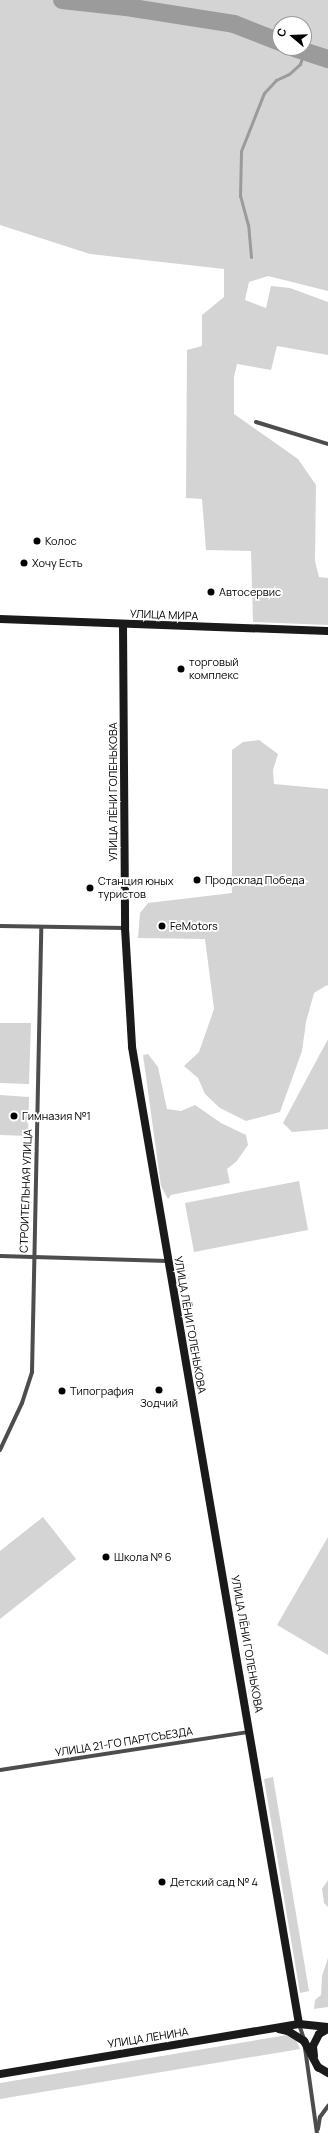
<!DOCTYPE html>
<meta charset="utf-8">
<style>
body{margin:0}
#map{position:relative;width:328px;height:2133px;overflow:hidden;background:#fff;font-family:Manrope,sans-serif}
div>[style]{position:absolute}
.green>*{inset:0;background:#d4d4d4}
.stream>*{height:3px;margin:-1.5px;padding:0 1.5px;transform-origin:1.5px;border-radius:1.5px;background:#9b9b9b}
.river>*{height:18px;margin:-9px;padding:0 9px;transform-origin:9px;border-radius:9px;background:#9b9b9b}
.street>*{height:4px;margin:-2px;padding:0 2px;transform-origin:2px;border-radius:2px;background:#4d4d4d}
.secondary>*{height:8px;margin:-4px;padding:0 4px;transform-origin:4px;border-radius:4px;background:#1a1a1a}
.dots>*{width:11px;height:11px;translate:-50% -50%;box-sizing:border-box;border:2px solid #fff;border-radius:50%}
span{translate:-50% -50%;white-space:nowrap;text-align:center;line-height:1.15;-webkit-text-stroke:3.5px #fff;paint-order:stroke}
.poi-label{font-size:11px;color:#000}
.left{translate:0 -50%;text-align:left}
.street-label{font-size:11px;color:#000}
.north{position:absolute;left:272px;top:16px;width:40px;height:40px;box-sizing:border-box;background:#fff;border:1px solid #999;border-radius:50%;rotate:289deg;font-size:11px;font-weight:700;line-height:16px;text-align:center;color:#000}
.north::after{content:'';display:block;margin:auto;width:14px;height:18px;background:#000;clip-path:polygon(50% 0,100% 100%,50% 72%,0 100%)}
</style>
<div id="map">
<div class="green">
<i style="clip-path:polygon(evenodd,0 0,328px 0,328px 291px,268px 276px,249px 282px,245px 300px,266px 308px,271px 286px,290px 288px,328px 302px,328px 355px,277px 346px,271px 370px,237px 364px,234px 377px,234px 414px,298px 459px,316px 485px,315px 561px,319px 577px,328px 578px,328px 625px,253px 622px,251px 551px,206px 550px,202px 499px,186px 498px,187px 350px,202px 346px,202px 315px,224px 297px,224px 269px,90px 254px,0 225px,0 0,280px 24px,304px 24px,304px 48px,280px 48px,280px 24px)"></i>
<i style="clip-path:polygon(259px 740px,278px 754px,273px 770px,274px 784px,328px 789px,328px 986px,327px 985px,314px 993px,306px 1022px,302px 1051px,280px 1112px,246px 1121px,220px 1108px,205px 1094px,198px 1078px,184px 1066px,199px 1052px,214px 1009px,205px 939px,138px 938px,140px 913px,148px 903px,232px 893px,232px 750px,243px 742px)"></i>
<i style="clip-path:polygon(0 1023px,31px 1023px,29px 1084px,0 1083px)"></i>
<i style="clip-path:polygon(328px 1039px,328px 1129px,292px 1132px,283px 1123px)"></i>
<i style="clip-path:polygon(148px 1054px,158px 1067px,167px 1109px,181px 1111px,195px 1105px,221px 1123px,246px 1135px,248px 1145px,236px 1162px,227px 1169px,230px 1183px,171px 1195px,168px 1199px,161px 1186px,143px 1055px)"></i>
<i style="clip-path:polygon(0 1095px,29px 1097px,28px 1136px,0 1135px)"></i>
<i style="clip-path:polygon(299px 1181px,308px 1230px,194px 1252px,185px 1203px)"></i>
<i style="clip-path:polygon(43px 1517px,76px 1559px,0 1619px,0 1551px)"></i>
<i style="clip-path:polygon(328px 1537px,328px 1655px,277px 1625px)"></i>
<i style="clip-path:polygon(273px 1777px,309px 1991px,300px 1993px,264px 1779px)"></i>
<i style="clip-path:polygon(328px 1880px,328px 1907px,324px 1903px,322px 1889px)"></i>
<i style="clip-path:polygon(328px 1958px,328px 2007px,314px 2009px,315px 2000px,321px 1995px,322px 1976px)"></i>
<i style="clip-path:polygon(287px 2035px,295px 2038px,300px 2049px,0 2099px,0 2083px)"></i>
</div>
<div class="stream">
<i style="left:251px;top:257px;width:32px;rotate:-95deg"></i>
<i style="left:248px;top:225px;width:30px;rotate:-105deg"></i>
<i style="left:240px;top:196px;width:45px;rotate:-88.7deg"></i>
<i style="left:241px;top:151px;width:62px;rotate:-68.4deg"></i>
<i style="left:264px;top:93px;width:18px;rotate:-47deg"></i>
<i style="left:276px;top:80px;width:14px;rotate:-25deg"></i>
<i style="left:289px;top:74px;width:15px;rotate:-42deg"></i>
<i style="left:300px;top:64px;width:13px;rotate:-72deg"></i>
</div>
<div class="river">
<i style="left:62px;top:0;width:71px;rotate:6.4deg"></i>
<i style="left:133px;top:8px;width:102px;rotate:9deg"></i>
<i style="left:234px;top:24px;width:49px;rotate:21.4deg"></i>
<i style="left:294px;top:48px;width:36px;rotate:18deg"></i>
</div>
<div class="street">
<i style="left:256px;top:422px;width:75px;rotate:17deg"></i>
<i style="left:0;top:926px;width:125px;rotate:0.9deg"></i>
<i style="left:0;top:1256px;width:168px;rotate:1.7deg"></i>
<i style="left:0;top:1450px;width:52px;rotate:-64.9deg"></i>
<i style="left:22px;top:1403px;width:33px;rotate:-72deg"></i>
<i style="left:32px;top:1372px;width:445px;rotate:-88.8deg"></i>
<i style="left:0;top:1770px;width:252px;rotate:-8.7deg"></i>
<i style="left:299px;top:2024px;width:16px;rotate:72deg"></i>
<i style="left:305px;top:2048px;width:86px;rotate:82deg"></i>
<i style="left:318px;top:2129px;width:12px;rotate:-81deg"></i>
<i style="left:320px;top:2117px;width:14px;rotate:-54deg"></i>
</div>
<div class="secondary">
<i style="left:0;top:619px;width:328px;rotate:2.1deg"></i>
<i style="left:123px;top:625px;width:303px;rotate:89.6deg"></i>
<i style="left:125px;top:928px;width:119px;rotate:86.6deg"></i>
<i style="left:132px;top:1047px;width:991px;rotate:80.3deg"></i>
<i style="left:279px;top:2029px;width:9px;rotate:13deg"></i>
<i style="left:288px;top:2031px;width:19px;rotate:32deg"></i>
<i style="left:304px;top:2041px;width:30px;rotate:62deg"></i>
<i style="left:318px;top:2067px;width:12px;rotate:31deg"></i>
<i style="left:314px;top:2056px;width:10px;rotate:-96deg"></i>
<i style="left:313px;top:2046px;width:13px;rotate:-63deg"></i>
<i style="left:319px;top:2034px;width:10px;rotate:-29deg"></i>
<i style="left:0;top:2074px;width:303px;rotate:-9.5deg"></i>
<i style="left:299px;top:2024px;width:29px;rotate:6deg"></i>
</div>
<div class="dots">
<i style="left:37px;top:541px;background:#000"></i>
<i style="left:24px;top:563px;background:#000"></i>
<i style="left:211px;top:592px;background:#000"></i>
<i style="left:181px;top:669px;background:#000"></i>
<i style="left:197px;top:880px;background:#000"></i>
<i style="left:90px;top:888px;background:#000"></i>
<i style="left:162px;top:926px;background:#000"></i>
<i style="left:14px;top:1116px;background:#000"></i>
<i style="left:159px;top:1390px;background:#000"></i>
<i style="left:62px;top:1391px;background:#000"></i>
<i style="left:106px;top:1557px;background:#000"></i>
<i style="left:162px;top:1882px;background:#000"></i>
</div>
<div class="poi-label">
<span class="left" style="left:45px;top:541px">Колос</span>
<span class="left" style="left:32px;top:563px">Хочу Есть</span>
<span class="left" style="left:219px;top:592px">Автосервис</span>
<span class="left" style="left:189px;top:669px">торговый<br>комплекс</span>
<span class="left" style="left:205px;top:880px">Продсклад Победа</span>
<span class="left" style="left:98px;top:888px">Станция юных<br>туристов</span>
<span class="left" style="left:170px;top:926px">FeMotors</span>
<span class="left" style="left:22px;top:1116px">Гимназия №1</span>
<span class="left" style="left:70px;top:1391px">Типография</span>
<span style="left:159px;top:1403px">Зодчий</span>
<span class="left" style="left:114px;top:1557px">Школа № 6</span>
<span class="left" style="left:170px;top:1882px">Детский сад № 4</span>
</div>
<div class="street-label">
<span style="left:164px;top:615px;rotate:2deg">УЛИЦА МИРА</span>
<span style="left:113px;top:792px;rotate:-90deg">УЛИЦА ЛЁНИ ГОЛЕНЬКОВА</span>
<span style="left:26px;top:1191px;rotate:-88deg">СТРОИТЕЛЬНАЯ УЛИЦА</span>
<span style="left:190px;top:1325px;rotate:80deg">УЛИЦА ЛЁНИ ГОЛЕНЬКОВА</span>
<span style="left:247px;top:1644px;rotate:80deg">УЛИЦА ЛЁНИ ГОЛЕНЬКОВА</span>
<span style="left:124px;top:1742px;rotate:-9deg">УЛИЦА 21-ГО ПАРТСЪЕЗДА</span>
<span style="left:148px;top:2038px;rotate:-9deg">УЛИЦА ЛЕНИНА</span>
</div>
<div class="north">С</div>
</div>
